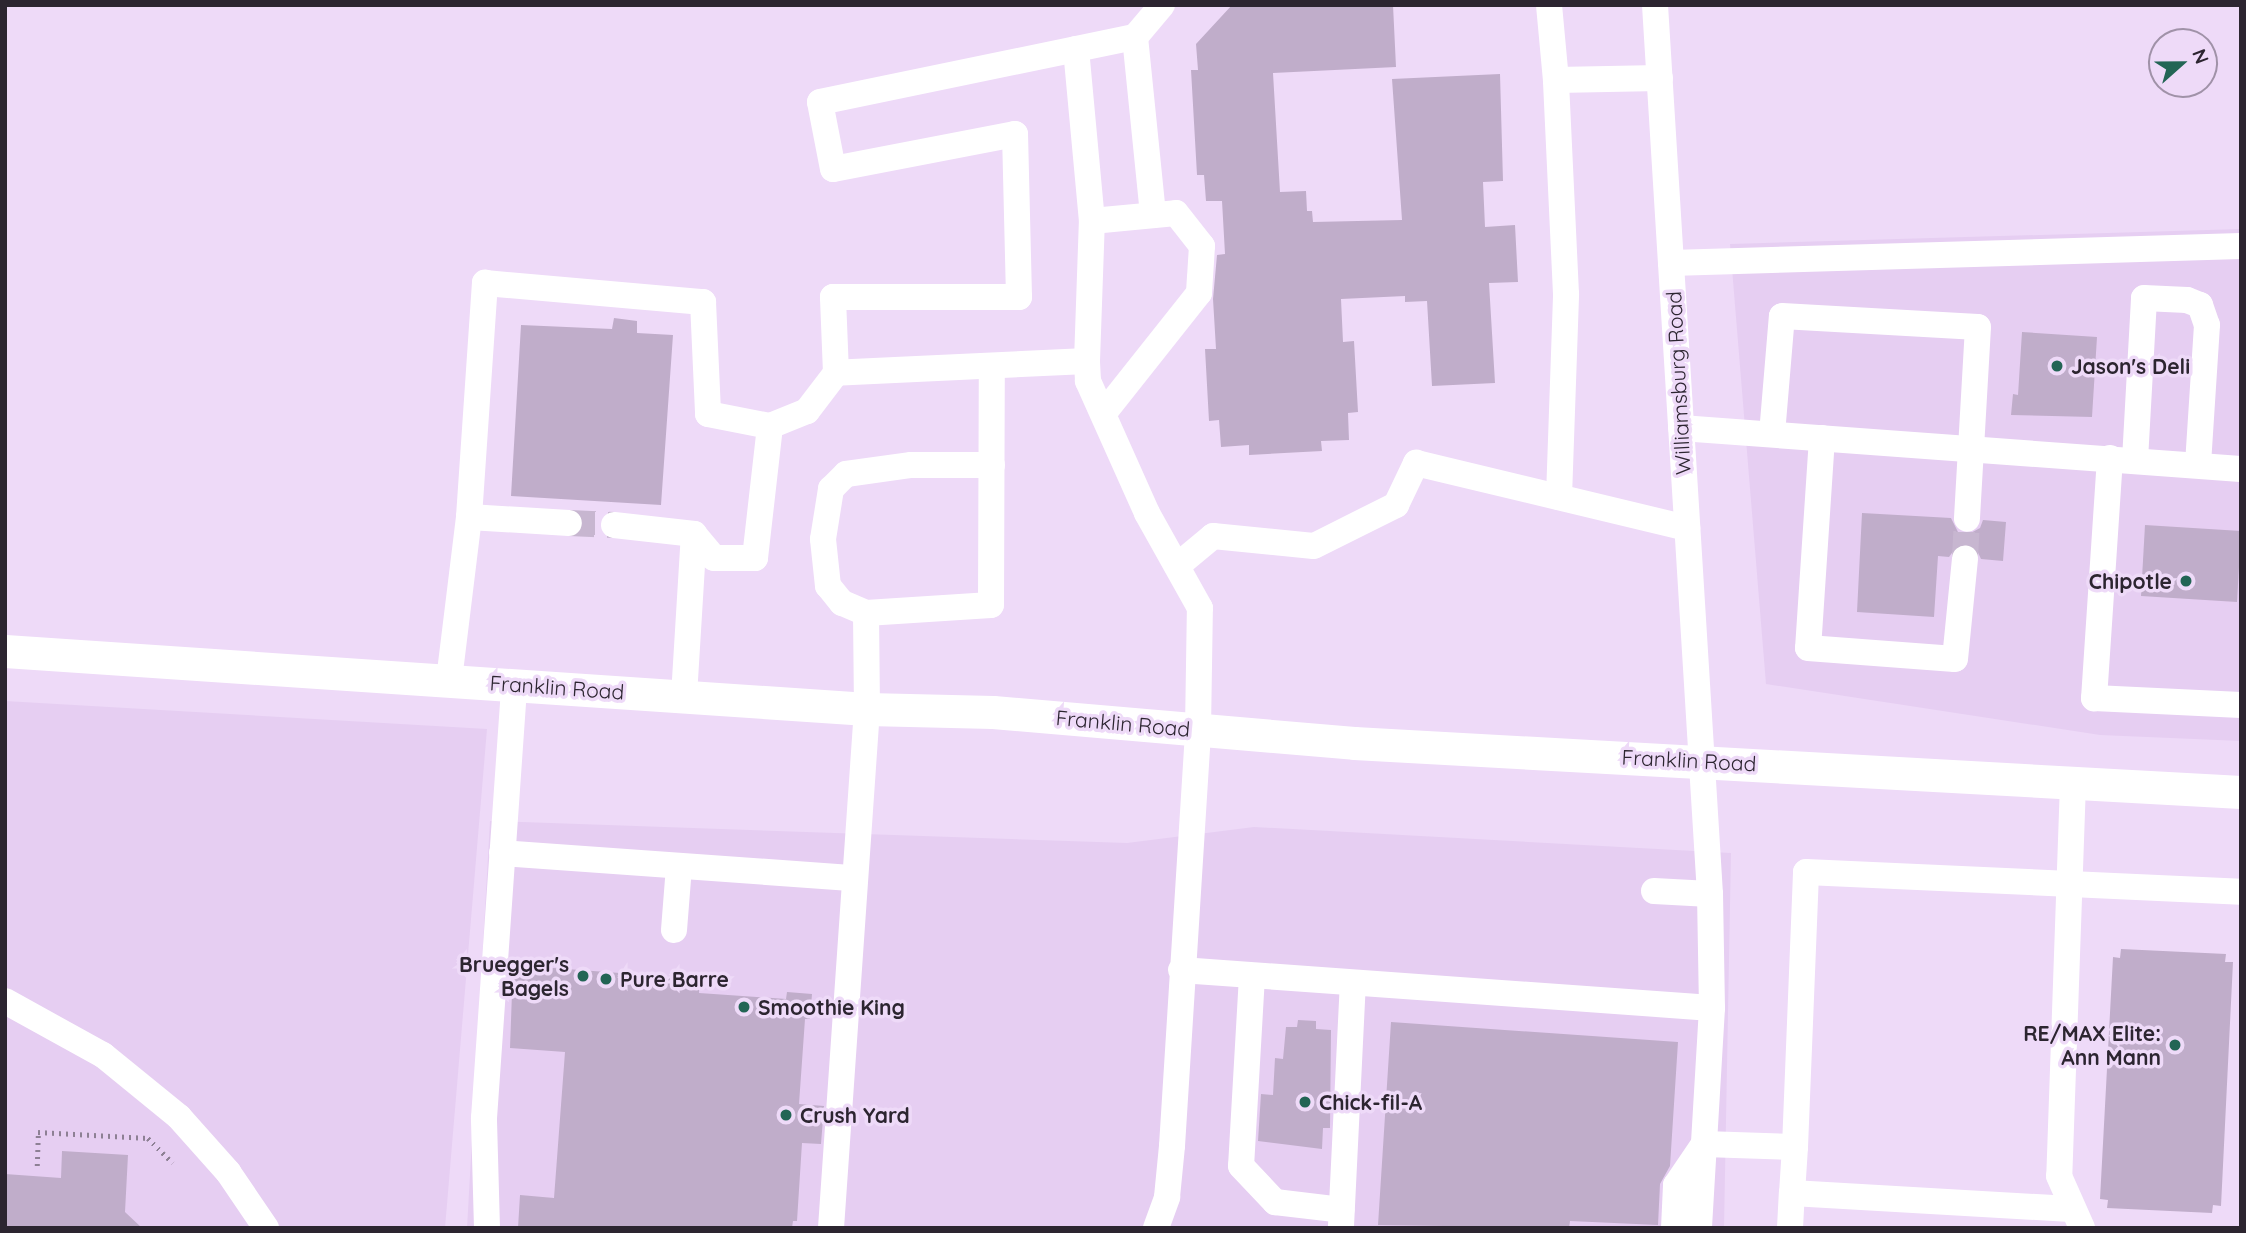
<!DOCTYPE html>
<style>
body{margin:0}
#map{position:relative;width:2246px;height:1233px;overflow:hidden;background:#eedaf8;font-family:Quicksand,sans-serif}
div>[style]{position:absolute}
.built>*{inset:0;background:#e6cef2}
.building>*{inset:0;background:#c0adca}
.minor-tunnel>*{height:26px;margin-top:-13px;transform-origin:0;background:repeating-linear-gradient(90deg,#c7b6d0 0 26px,transparent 0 39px)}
.path>*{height:4.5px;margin-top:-2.25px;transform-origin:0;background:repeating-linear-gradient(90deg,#8d8094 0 2px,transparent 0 7px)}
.minor>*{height:26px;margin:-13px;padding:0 13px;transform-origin:13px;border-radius:13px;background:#fff}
.major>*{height:33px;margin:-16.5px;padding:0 16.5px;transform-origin:16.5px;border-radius:16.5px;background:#fff}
.dots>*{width:19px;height:19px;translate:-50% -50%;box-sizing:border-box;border:4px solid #eedaf8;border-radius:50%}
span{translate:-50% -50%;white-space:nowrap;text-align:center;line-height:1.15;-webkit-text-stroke:7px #eedaf8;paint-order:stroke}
.poi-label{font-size:21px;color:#2c2530;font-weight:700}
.left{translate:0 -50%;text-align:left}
.right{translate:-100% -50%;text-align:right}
.street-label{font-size:21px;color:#2c2530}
.frame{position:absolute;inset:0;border:7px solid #2c2530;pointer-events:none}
.north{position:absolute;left:2148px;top:28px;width:70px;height:70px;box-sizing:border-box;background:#eedaf8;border:2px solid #a092a8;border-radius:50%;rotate:69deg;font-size:19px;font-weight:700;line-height:28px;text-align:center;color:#2c2530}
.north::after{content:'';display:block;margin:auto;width:24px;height:32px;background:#236555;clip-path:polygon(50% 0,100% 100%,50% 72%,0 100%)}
</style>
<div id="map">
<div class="built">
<i style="clip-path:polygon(2241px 229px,2241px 741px,2100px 735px,1766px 684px,1730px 244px)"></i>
<i style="clip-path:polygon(5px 701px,487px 729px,445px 1228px,5px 1228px)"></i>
<i style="clip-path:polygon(490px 821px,1127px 843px,1254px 827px,1731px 853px,1724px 1228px,467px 1228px)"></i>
</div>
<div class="building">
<i style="clip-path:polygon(1232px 5px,1393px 5px,1396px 67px,1273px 73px,1280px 192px,1306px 191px,1307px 211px,1312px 211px,1313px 222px,1402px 220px,1392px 79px,1500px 74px,1503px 181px,1483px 182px,1485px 227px,1515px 225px,1518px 282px,1489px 283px,1495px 383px,1432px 386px,1427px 301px,1405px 302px,1405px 296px,1341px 299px,1343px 342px,1354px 341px,1358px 412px,1348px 413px,1349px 440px,1321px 441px,1322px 451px,1249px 455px,1249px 445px,1221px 447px,1219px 420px,1209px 421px,1205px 349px,1216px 349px,1213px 299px,1217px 255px,1225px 254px,1222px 201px,1206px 201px,1204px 175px,1197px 175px,1191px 70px,1198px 70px,1196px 44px)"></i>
<i style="clip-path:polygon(614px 318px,637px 321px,637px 333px,673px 335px,661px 505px,511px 496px,521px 325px,612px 329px)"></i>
<i style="clip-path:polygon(2022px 332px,2097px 337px,2092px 417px,2011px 415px,2013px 394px,2018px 395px)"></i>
<i style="clip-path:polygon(1862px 513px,1951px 518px,1958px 532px,1967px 535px,1980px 528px,1983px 520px,2006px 522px,2003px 561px,1981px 559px,1975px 546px,1959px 543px,1949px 557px,1938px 556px,1934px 617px,1857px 612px)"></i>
<i style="clip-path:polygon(2145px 525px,2241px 531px,2237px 602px,2141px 596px)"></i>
<i style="clip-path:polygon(2121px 949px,2226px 954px,2225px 962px,2233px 962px,2221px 1206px,2213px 1205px,2212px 1213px,2107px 1208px,2108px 1200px,2100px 1199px,2113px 957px,2120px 958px)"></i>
<i style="clip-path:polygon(513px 965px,700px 979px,699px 993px,786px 999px,787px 992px,812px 994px,810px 1019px,805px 1019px,799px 1104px,824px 1106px,821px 1144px,802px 1143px,797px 1221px,793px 1221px,792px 1228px,518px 1228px,520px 1195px,554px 1198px,565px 1052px,510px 1048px)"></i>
<i style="clip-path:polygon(1298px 1020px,1316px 1021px,1316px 1029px,1331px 1030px,1330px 1128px,1323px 1128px,1322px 1149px,1258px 1141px,1261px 1094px,1273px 1095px,1275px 1058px,1283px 1059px,1286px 1027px,1297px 1027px)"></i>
<i style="clip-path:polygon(1391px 1022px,1678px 1042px,1670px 1166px,1660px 1184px,1658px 1225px,1570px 1221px,1569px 1228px,1378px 1225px)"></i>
<i style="clip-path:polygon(62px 1151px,128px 1155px,125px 1212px,142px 1228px,5px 1228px,5px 1174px,61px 1178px)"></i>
</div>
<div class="minor-tunnel">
<i style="left:569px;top:523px;width:45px;rotate:2.5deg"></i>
<i style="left:1965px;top:558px;width:39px;rotate:-87deg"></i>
</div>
<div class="path">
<i style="left:37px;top:1166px;width:34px;rotate:-88deg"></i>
<i style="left:38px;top:1132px;width:110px;rotate:3.1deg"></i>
<i style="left:148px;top:1138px;width:35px;rotate:45deg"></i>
</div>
<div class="minor">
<i style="left:1549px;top:5px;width:75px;rotate:84.7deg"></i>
<i style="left:1655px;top:5px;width:891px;rotate:86.46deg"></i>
<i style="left:1710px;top:894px;width:114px;rotate:89deg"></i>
<i style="left:1712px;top:1008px;width:220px;rotate:93.4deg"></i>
<i style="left:1135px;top:37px;width:179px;rotate:84.2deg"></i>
<i style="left:1076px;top:49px;width:173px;rotate:84.7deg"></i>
<i style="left:1092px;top:221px;width:84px;rotate:-5.4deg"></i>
<i style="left:1176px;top:213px;width:42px;rotate:51.8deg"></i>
<i style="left:1202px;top:246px;width:47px;rotate:93.7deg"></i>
<i style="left:1199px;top:293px;width:154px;rotate:128.4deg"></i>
<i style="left:1671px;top:263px;width:570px;rotate:-1.71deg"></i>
<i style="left:1087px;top:361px;width:140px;rotate:-88deg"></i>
<i style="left:1681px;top:428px;width:561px;rotate:4.19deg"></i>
<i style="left:1772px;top:434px;width:118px;rotate:-85.2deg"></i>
<i style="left:1782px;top:316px;width:196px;rotate:3.2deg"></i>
<i style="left:1978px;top:327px;width:192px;rotate:93.3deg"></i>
<i style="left:1822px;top:438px;width:210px;rotate:93.8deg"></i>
<i style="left:1808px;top:648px;width:147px;rotate:4.3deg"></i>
<i style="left:1955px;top:659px;width:101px;rotate:-84.3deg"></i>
<i style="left:2110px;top:458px;width:241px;rotate:93.8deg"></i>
<i style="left:2094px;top:698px;width:147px;rotate:2.7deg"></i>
<i style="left:2135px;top:460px;width:162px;rotate:-86.8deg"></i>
<i style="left:2144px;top:298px;width:43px;rotate:2.7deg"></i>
<i style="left:2187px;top:300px;width:14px;rotate:21deg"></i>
<i style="left:2200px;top:305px;width:21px;rotate:71deg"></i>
<i style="left:2207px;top:325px;width:140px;rotate:93.7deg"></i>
<i style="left:1559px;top:497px;width:203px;rotate:-88deg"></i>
<i style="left:1566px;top:294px;width:214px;rotate:-92.7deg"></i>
<i style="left:1556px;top:80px;width:104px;rotate:-1.1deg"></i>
<i style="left:469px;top:517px;width:100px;rotate:3.4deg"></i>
<i style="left:614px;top:525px;width:81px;rotate:6.4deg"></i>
<i style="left:1177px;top:566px;width:47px;rotate:-39.8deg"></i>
<i style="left:1213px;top:536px;width:101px;rotate:5.7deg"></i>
<i style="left:1314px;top:546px;width:92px;rotate:-26.6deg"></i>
<i style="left:1396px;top:505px;width:47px;rotate:-64.5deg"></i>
<i style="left:1416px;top:463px;width:279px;rotate:13.5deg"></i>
<i style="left:866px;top:613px;width:26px;rotate:-157deg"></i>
<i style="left:842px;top:603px;width:22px;rotate:-129deg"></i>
<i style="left:828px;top:586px;width:47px;rotate:-96.1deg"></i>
<i style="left:823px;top:539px;width:51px;rotate:-80.9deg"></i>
<i style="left:831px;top:489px;width:21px;rotate:-45deg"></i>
<i style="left:846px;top:474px;width:66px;rotate:-7.9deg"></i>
<i style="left:911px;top:465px;width:81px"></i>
<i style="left:449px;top:680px;width:164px;rotate:-83deg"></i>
<i style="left:469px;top:517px;width:235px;rotate:-86.1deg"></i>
<i style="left:485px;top:283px;width:219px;rotate:5deg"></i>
<i style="left:703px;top:302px;width:112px;rotate:87.4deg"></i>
<i style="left:708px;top:414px;width:63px;rotate:11deg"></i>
<i style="left:684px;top:696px;width:162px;rotate:-86.5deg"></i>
<i style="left:694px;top:534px;width:31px;rotate:50deg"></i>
<i style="left:714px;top:558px;width:41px"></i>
<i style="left:755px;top:558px;width:133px;rotate:-83.5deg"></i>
<i style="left:770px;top:426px;width:40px;rotate:-22deg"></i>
<i style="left:807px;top:411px;width:48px;rotate:-52.7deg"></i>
<i style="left:2073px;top:783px;width:393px;rotate:92deg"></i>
<i style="left:2059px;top:1176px;width:57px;rotate:66.1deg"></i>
<i style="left:502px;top:853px;width:353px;rotate:4.1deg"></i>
<i style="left:1654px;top:891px;width:56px;rotate:3.1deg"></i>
<i style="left:674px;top:930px;width:64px;rotate:-85.5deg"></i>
<i style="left:1181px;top:970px;width:532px;rotate:4.09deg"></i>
<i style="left:1252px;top:976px;width:190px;rotate:93.3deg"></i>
<i style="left:1241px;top:1166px;width:50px;rotate:46.6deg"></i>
<i style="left:1275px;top:1202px;width:67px;rotate:6.8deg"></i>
<i style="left:5px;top:1001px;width:112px;rotate:28.9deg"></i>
<i style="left:103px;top:1055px;width:98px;rotate:39.2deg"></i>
<i style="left:179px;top:1117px;width:74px;rotate:48.3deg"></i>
<i style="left:228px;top:1172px;width:68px;rotate:55.8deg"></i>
<i style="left:1795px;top:1147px;width:46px;rotate:93.7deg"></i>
<i style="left:1792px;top:1193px;width:279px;rotate:3.3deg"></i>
<i style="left:1341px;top:1226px;width:242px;rotate:-87.2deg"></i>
<i style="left:487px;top:1228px;width:110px;rotate:-91.6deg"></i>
<i style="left:484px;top:1118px;width:435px;rotate:-86deg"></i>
<i style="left:831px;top:1228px;width:520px;rotate:-86.03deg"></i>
<i style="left:867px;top:709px;width:96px;rotate:-90.6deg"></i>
<i style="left:866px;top:613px;width:125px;rotate:-3.7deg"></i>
<i style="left:991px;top:605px;width:239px;rotate:-89.8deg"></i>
<i style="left:1156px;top:1228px;width:33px;rotate:-70deg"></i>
<i style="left:1167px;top:1197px;width:51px;rotate:-84.4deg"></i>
<i style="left:1172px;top:1146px;width:418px;rotate:-86.4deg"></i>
<i style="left:1198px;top:729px;width:121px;rotate:-89.1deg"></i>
<i style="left:1200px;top:608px;width:109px;rotate:-119.2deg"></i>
<i style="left:1147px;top:513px;width:145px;rotate:-114.1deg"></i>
<i style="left:1088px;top:381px;width:20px;rotate:-93deg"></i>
<i style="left:1087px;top:361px;width:251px;rotate:177.3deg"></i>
<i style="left:836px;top:373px;width:76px;rotate:-92.3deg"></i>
<i style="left:833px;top:297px;width:186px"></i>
<i style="left:1019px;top:297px;width:163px;rotate:-91.4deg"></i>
<i style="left:1015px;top:134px;width:185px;rotate:169.1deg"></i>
<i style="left:833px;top:169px;width:68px;rotate:-101deg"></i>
<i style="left:820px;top:102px;width:322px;rotate:-11.7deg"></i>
<i style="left:1135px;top:37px;width:42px;rotate:-49.8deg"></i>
<i style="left:1674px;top:1228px;width:43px;rotate:-87.3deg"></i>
<i style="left:1676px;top:1185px;width:50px;rotate:-55.7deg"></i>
<i style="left:1704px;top:1144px;width:91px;rotate:1.9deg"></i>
<i style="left:1795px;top:1147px;width:275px;rotate:-87.7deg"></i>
<i style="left:1806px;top:872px;width:435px;rotate:2.6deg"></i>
<i style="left:1790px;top:1228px;width:35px;rotate:-87deg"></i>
</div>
<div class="major">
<i style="left:5px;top:651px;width:864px;rotate:3.85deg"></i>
<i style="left:867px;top:709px;width:126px;rotate:1.4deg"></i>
<i style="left:993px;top:712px;width:362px;rotate:4.9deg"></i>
<i style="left:1354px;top:743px;width:888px;rotate:3.16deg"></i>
</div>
<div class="dots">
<i style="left:2057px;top:366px;background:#236555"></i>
<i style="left:2186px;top:581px;background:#236555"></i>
<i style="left:583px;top:976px;background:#236555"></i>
<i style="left:606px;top:979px;background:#236555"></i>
<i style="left:744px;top:1007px;background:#236555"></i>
<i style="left:2175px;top:1045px;background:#236555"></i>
<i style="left:1305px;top:1102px;background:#236555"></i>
<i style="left:786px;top:1115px;background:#236555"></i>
</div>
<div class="poi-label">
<span class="left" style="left:2071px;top:366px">Jason's Deli</span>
<span class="right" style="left:2172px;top:581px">Chipotle</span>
<span class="right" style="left:569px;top:976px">Bruegger's<br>Bagels</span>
<span class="left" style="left:620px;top:979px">Pure Barre</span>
<span class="left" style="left:758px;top:1007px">Smoothie King</span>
<span class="right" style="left:2161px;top:1045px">RE/MAX Elite:<br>Ann Mann</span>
<span class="left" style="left:1319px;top:1102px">Chick-fil-A</span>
<span class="left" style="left:800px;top:1115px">Crush Yard</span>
</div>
<div class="street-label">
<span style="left:1678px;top:383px;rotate:-93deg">Williamsburg Road</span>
<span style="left:557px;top:687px;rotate:4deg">Franklin Road</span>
<span style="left:1123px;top:723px;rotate:5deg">Franklin Road</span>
<span style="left:1689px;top:760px;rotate:3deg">Franklin Road</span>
</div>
<div class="frame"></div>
<div class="north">N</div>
</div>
